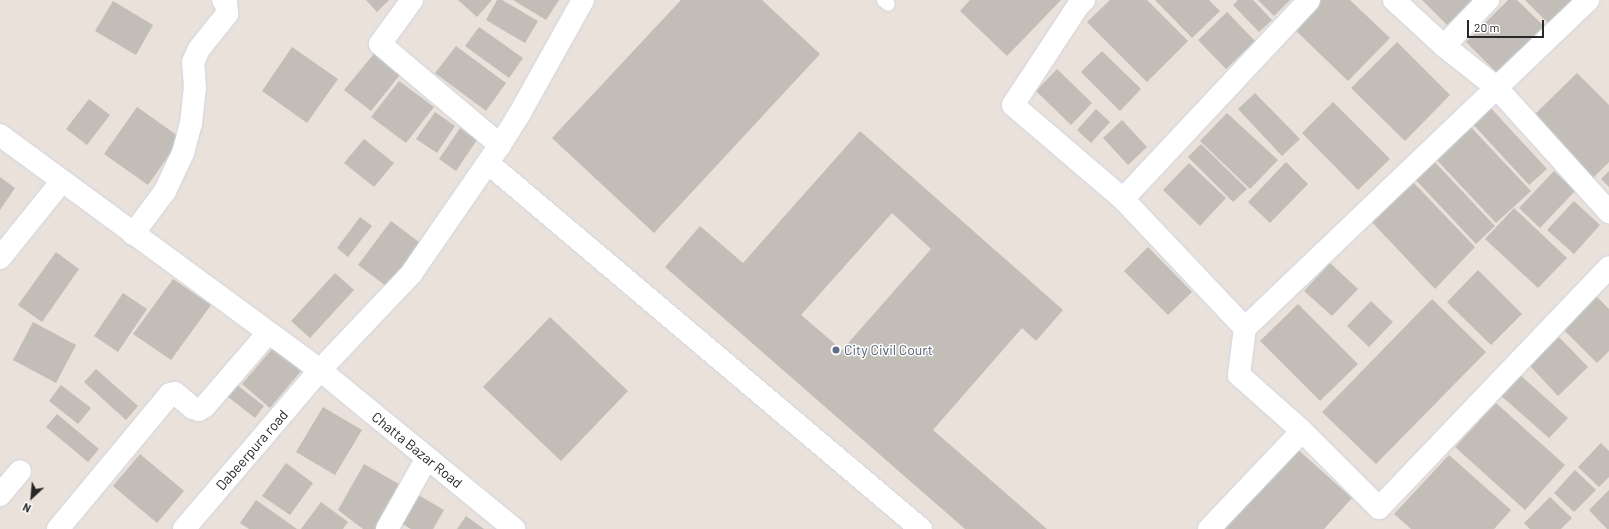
<!DOCTYPE html>
<style>
body{margin:0}
#map{position:relative;width:1609px;height:529px;overflow:hidden;background:#eae1da;font-family:Barlow,sans-serif}
div>[style]{position:absolute}
.building>*{inset:0;background:#c2bdb6}
.roads{filter:drop-shadow(0 0 1px #cfd5e1) drop-shadow(0 0 1px #cfd5e1)}
.lane>*{height:13px;margin:-6.5px;padding:0 6.5px;transform-origin:6.5px;border-radius:6.5px;background:#fff}
.street>*{height:22px;margin:-11px;padding:0 11px;transform-origin:11px;border-radius:11px;background:#fff}
.secondary>*{height:22px;margin:-11px;padding:0 11px;transform-origin:11px;border-radius:11px;background:#fff}
.dots>*{width:11px;height:11px;translate:-50% -50%;box-sizing:border-box;border:2px solid #fff;border-radius:50%}
span{translate:-50% -50%;white-space:nowrap;text-align:center;line-height:1.15;-webkit-text-stroke:3px #fff;paint-order:stroke}
.service-label{font-size:14px;color:#4e5e75}
.left{translate:0 -50%;text-align:left}
.street-label{font-size:14px;color:#282828}
.north{position:absolute;left:12px;top:477px;width:40px;height:40px;-webkit-text-stroke:3px #fff;paint-order:stroke;rotate:206deg;font-size:11px;font-weight:700;line-height:16px;text-align:center;color:#282828}
.north::after{content:'';display:block;margin:auto;width:14px;height:18px;background:#282828;clip-path:polygon(50% 0,100% 100%,50% 72%,0 100%)}
.scale{position:absolute;left:1467px;top:20px;width:77px;height:18px;box-sizing:border-box;border:2px solid #282828;border-top:0;padding-left:5px;font-size:12px;line-height:14px;white-space:nowrap;color:#282828;-webkit-text-stroke:3px #fff;paint-order:stroke}
</style>
<div id="map">
<div class="building">
<i style="clip-path:polygon(366px 0,389px 0,377px 12px)"></i>
<i style="clip-path:polygon(458px 0,492px 0,477px 17px)"></i>
<i style="clip-path:polygon(497px 0,502px 0,538px 21px,525px 43px,486px 20px)"></i>
<i style="clip-path:polygon(513px 0,559px 0,546px 20px)"></i>
<i style="clip-path:polygon(681px 0,762px 0,820px 54px,654px 233px,552px 138px)"></i>
<i style="clip-path:polygon(970px 0,1061px 0,1007px 56px,960px 11px)"></i>
<i style="clip-path:polygon(1110px 0,1147px 0,1188px 41px,1147px 82px,1087px 22px)"></i>
<i style="clip-path:polygon(1155px 0,1209px 0,1220px 11px,1192px 38px)"></i>
<i style="clip-path:polygon(1238px 0,1253px 0,1272px 20px,1259px 32px,1233px 5px)"></i>
<i style="clip-path:polygon(1258px 0,1290px 0,1274px 16px)"></i>
<i style="clip-path:polygon(1318px 0,1350px 0,1390px 38px,1348px 81px,1292px 27px)"></i>
<i style="clip-path:polygon(1422px 0,1472px 0,1447px 25px)"></i>
<i style="clip-path:polygon(1508px 0,1517px 0,1545px 27px,1499px 75px,1466px 42px)"></i>
<i style="clip-path:polygon(1525px 0,1578px 0,1552px 27px)"></i>
<i style="clip-path:polygon(113px 1px,153px 25px,136px 55px,95px 31px)"></i>
<i style="clip-path:polygon(1227px 12px,1255px 41px,1226px 69px,1198px 40px)"></i>
<i style="clip-path:polygon(479px 27px,523px 58px,509px 78px,465px 46px)"></i>
<i style="clip-path:polygon(1397px 42px,1450px 95px,1405px 141px,1351px 88px)"></i>
<i style="clip-path:polygon(456px 46px,506px 83px,486px 111px,435px 73px)"></i>
<i style="clip-path:polygon(292px 47px,338px 79px,307px 123px,262px 91px)"></i>
<i style="clip-path:polygon(377px 50px,403px 71px,371px 111px,344px 90px)"></i>
<i style="clip-path:polygon(1102px 51px,1141px 89px,1120px 111px,1081px 72px)"></i>
<i style="clip-path:polygon(1057px 69px,1092px 103px,1071px 125px,1036px 91px)"></i>
<i style="clip-path:polygon(1577px 73px,1609px 105px,1609px 162px,1592px 179px,1532px 117px)"></i>
<i style="clip-path:polygon(399px 81px,434px 107px,406px 143px,371px 117px)"></i>
<i style="clip-path:polygon(1255px 93px,1300px 139px,1282px 156px,1238px 109px)"></i>
<i style="clip-path:polygon(89px 99px,110px 115px,87px 145px,66px 129px)"></i>
<i style="clip-path:polygon(1333px 102px,1390px 159px,1358px 190px,1302px 133px)"></i>
<i style="clip-path:polygon(1488px 105px,1547px 169px,1529px 185px,1470px 121px)"></i>
<i style="clip-path:polygon(137px 107px,181px 138px,148px 185px,104px 154px)"></i>
<i style="clip-path:polygon(1096px 109px,1110px 122px,1091px 143px,1077px 130px)"></i>
<i style="clip-path:polygon(435px 112px,455px 126px,437px 153px,416px 139px)"></i>
<i style="clip-path:polygon(1227px 113px,1278px 160px,1250px 189px,1200px 141px)"></i>
<i style="clip-path:polygon(1122px 120px,1147px 147px,1128px 165px,1103px 138px)"></i>
<i style="clip-path:polygon(1469px 125px,1531px 191px,1496px 223px,1434px 157px)"></i>
<i style="clip-path:polygon(460px 128px,477px 140px,456px 171px,439px 159px)"></i>
<i style="clip-path:polygon(evenodd,860px 131px,1063px 310px,1036px 341px,1022px 328px,933px 430px,1047px 529px,965px 529px,665px 267px,700px 226px,743px 263px,860px 131px,892px 213px,931px 249px,842px 350px,801px 315px,892px 213px)"></i>
<i style="clip-path:polygon(364px 139px,394px 163px,374px 187px,344px 163px)"></i>
<i style="clip-path:polygon(1201px 144px,1247px 189px,1233px 202px,1188px 157px)"></i>
<i style="clip-path:polygon(1432px 159px,1495px 226px,1476px 244px,1413px 177px)"></i>
<i style="clip-path:polygon(1286px 162px,1308px 184px,1270px 223px,1248px 202px)"></i>
<i style="clip-path:polygon(1189px 163px,1226px 198px,1200px 226px,1163px 190px)"></i>
<i style="clip-path:polygon(1554px 171px,1575px 191px,1540px 228px,1519px 208px)"></i>
<i style="clip-path:polygon(1609px 171px,1609px 187px,1601px 179px)"></i>
<i style="clip-path:polygon(0 177px,15px 188px,0 210px)"></i>
<i style="clip-path:polygon(1411px 180px,1475px 247px,1435px 289px,1369px 219px)"></i>
<i style="clip-path:polygon(1574px 201px,1600px 225px,1574px 254px,1547px 230px)"></i>
<i style="clip-path:polygon(1514px 208px,1567px 258px,1538px 288px,1485px 239px)"></i>
<i style="clip-path:polygon(360px 217px,372px 226px,348px 257px,337px 248px)"></i>
<i style="clip-path:polygon(391px 221px,423px 245px,390px 289px,358px 265px)"></i>
<i style="clip-path:polygon(1148px 247px,1192px 292px,1168px 315px,1124px 271px)"></i>
<i style="clip-path:polygon(56px 252px,79px 269px,42px 322px,18px 305px)"></i>
<i style="clip-path:polygon(1330px 263px,1358px 289px,1332px 316px,1304px 291px)"></i>
<i style="clip-path:polygon(1478px 270px,1522px 314px,1491px 345px,1447px 302px)"></i>
<i style="clip-path:polygon(335px 273px,354px 290px,310px 338px,291px 321px)"></i>
<i style="clip-path:polygon(173px 279px,211px 305px,171px 360px,133px 334px)"></i>
<i style="clip-path:polygon(123px 293px,147px 309px,118px 352px,94px 336px)"></i>
<i style="clip-path:polygon(1595px 295px,1609px 309px,1609px 351px,1597px 363px,1562px 328px)"></i>
<i style="clip-path:polygon(1432px 299px,1486px 352px,1376px 464px,1322px 412px)"></i>
<i style="clip-path:polygon(1371px 301px,1393px 322px,1369px 347px,1347px 326px)"></i>
<i style="clip-path:polygon(1298px 304px,1358px 364px,1320px 401px,1260px 341px)"></i>
<i style="clip-path:polygon(550px 317px,628px 391px,561px 461px,483px 387px)"></i>
<i style="clip-path:polygon(33px 322px,76px 345px,56px 383px,13px 360px)"></i>
<i style="clip-path:polygon(1559px 337px,1588px 367px,1558px 396px,1529px 365px)"></i>
<i style="clip-path:polygon(273px 348px,301px 371px,270px 408px,242px 384px)"></i>
<i style="clip-path:polygon(96px 369px,138px 406px,126px 420px,84px 382px)"></i>
<i style="clip-path:polygon(1518px 373px,1568px 418px,1549px 438px,1499px 394px)"></i>
<i style="clip-path:polygon(232px 381px,264px 406px,255px 418px,223px 393px)"></i>
<i style="clip-path:polygon(61px 385px,91px 408px,78px 424px,49px 401px)"></i>
<i style="clip-path:polygon(1496px 403px,1565px 465px,1525px 510px,1455px 447px)"></i>
<i style="clip-path:polygon(323px 407px,362px 430px,335px 475px,296px 452px)"></i>
<i style="clip-path:polygon(57px 414px,99px 449px,88px 462px,46px 427px)"></i>
<i style="clip-path:polygon(1601px 443px,1609px 451px,1609px 477px,1599px 487px,1578px 467px)"></i>
<i style="clip-path:polygon(1295px 447px,1352px 498px,1324px 529px,1222px 529px)"></i>
<i style="clip-path:polygon(140px 454px,184px 491px,157px 523px,113px 486px)"></i>
<i style="clip-path:polygon(1449px 455px,1511px 510px,1494px 529px,1411px 529px,1394px 514px)"></i>
<i style="clip-path:polygon(286px 463px,313px 483px,290px 515px,262px 496px)"></i>
<i style="clip-path:polygon(364px 464px,404px 487px,380px 529px,363px 529px,338px 510px)"></i>
<i style="clip-path:polygon(1575px 470px,1596px 490px,1574px 512px,1554px 493px)"></i>
<i style="clip-path:polygon(1609px 490px,1609px 529px,1607px 529px,1589px 510px)"></i>
<i style="clip-path:polygon(415px 493px,444px 510px,433px 529px,411px 529px,399px 522px)"></i>
<i style="clip-path:polygon(1550px 497px,1572px 518px,1561px 529px,1530px 529px,1524px 523px)"></i>
<i style="clip-path:polygon(256px 500px,297px 529px,249px 529px,240px 523px)"></i>
<i style="clip-path:polygon(321px 502px,348px 522px,343px 529px,301px 529px)"></i>
<i style="clip-path:polygon(466px 516px,484px 529px,457px 529px)"></i>
</div>
<div class="roads">
<div class="lane">
<i style="left:883px;top:0;width:6px;rotate:39deg"></i>
</div>
<div class="street">
<i style="left:412px;top:0;width:54px;rotate:126deg"></i>
<i style="left:380px;top:44px;width:157px;rotate:40.1deg"></i>
<i style="left:1084px;top:0;width:8px;rotate:135deg"></i>
<i style="left:1078px;top:6px;width:118px;rotate:123.3deg"></i>
<i style="left:1013px;top:105px;width:145px;rotate:40.5deg"></i>
<i style="left:1123px;top:199px;width:178px;rotate:46.6deg"></i>
<i style="left:1245px;top:328px;width:47px;rotate:97.3deg"></i>
<i style="left:1239px;top:375px;width:84px;rotate:41.6deg"></i>
<i style="left:1302px;top:431px;width:109px;rotate:45deg"></i>
<i style="left:1379px;top:508px;width:333px;rotate:-46.3deg"></i>
<i style="left:1394px;top:0;width:68px;rotate:42.6deg"></i>
<i style="left:1444px;top:46px;width:66px;rotate:38.3deg"></i>
<i style="left:1496px;top:87px;width:169px;rotate:47.9deg"></i>
<i style="left:1444px;top:46px;width:64px;rotate:-46.3deg"></i>
<i style="left:0;top:135px;width:397px;rotate:36.3deg"></i>
<i style="left:488px;top:163px;width:567px;rotate:40.21deg"></i>
<i style="left:1123px;top:199px;width:272px;rotate:-46.9deg"></i>
<i style="left:133px;top:234px;width:54px;rotate:-53.3deg"></i>
<i style="left:165px;top:191px;width:42px;rotate:-64.7deg"></i>
<i style="left:183px;top:153px;width:30px;rotate:-75deg"></i>
<i style="left:191px;top:124px;width:36px;rotate:-84deg"></i>
<i style="left:195px;top:88px;width:26px;rotate:-94deg"></i>
<i style="left:193px;top:62px;width:14px;rotate:-65deg"></i>
<i style="left:199px;top:49px;width:45px;rotate:-51.3deg"></i>
<i style="left:227px;top:14px;width:11px;rotate:-95deg"></i>
<i style="left:226px;top:3px;width:4px;rotate:-135deg"></i>
<i style="left:0;top:258px;width:97px;rotate:-51.2deg"></i>
<i style="left:1245px;top:328px;width:475px;rotate:-43.7deg"></i>
<i style="left:0;top:495px;width:31px;rotate:-50deg"></i>
<i style="left:58px;top:529px;width:175px;rotate:-50.3deg"></i>
<i style="left:170px;top:394px;width:5px;rotate:-11deg"></i>
<i style="left:175px;top:393px;width:23px;rotate:40deg"></i>
<i style="left:193px;top:408px;width:6px;rotate:18deg"></i>
<i style="left:199px;top:410px;width:7px;rotate:-34deg"></i>
<i style="left:205px;top:406px;width:96px;rotate:-49.2deg"></i>
<i style="left:387px;top:529px;width:81px;rotate:-60.6deg"></i>
<i style="left:1209px;top:529px;width:135px;rotate:-46.5deg"></i>
</div>
<div class="secondary">
<i style="left:320px;top:370px;width:251px;rotate:39.3deg"></i>
<i style="left:184px;top:529px;width:209px;rotate:-49.5deg"></i>
<i style="left:320px;top:370px;width:132px;rotate:-46.5deg"></i>
<i style="left:411px;top:274px;width:157px;rotate:-55.4deg"></i>
<i style="left:500px;top:145px;width:40px;rotate:-58deg"></i>
<i style="left:521px;top:111px;width:127px;rotate:-60.8deg"></i>
</div>
</div>
<div class="dots">
<i style="left:836px;top:350px;background:#5c6f8a"></i>
</div>
<div class="service-label">
<span class="left" style="left:844px;top:350px">City Civil Court</span>
</div>
<div class="street-label">
<span style="left:252px;top:450px;rotate:-49deg">Dabeerpura road</span>
<span style="left:417px;top:450px;rotate:39deg">Chatta Bazar Road</span>
</div>
<div class="north">N</div>
<div class="scale">20 m</div>
</div>
